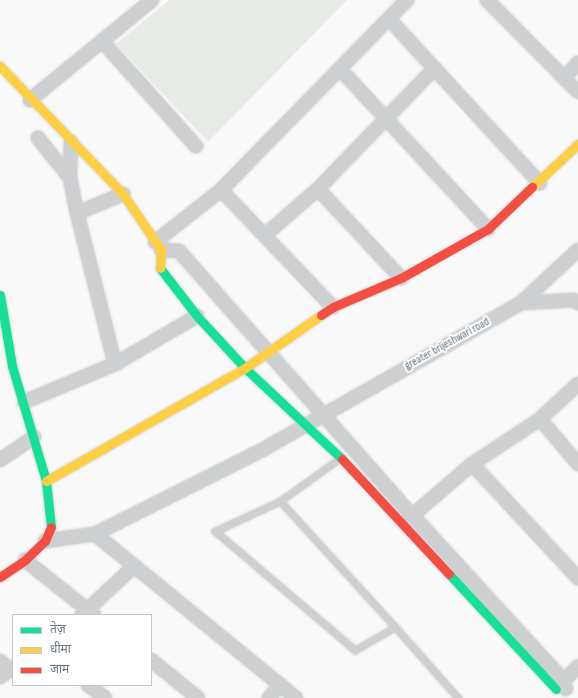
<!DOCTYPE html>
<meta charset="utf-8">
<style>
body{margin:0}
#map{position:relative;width:578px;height:698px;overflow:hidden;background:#f9f9f9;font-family:"Sofia Sans Condensed","Noto Sans Devanagari",sans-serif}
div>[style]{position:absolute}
.green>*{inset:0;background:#e8ebe6}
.roads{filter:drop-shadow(0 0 1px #d5d6d7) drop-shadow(0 0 1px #d5d6d7)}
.lane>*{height:7px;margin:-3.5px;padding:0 3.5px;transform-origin:3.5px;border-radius:3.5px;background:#cecfd0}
.street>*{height:14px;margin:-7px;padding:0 7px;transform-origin:7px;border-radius:7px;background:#cecfd0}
.fast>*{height:9px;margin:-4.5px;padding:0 4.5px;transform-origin:4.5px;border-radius:4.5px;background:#16e098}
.slow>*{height:9px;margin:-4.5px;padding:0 4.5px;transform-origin:4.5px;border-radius:4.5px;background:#ffcf43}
.jam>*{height:9px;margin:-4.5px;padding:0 4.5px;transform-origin:4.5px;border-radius:4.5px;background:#f24e42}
span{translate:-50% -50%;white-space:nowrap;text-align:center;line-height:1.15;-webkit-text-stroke:4px #fff;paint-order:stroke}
.street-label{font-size:12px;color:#657683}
.legend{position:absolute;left:12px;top:614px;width:140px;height:72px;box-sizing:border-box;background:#fff;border:1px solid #c1c8cd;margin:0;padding:5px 7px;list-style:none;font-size:12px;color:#657683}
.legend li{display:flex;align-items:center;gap:8px;height:20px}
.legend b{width:20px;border:1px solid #c1c8cd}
</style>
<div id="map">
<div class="green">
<i style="clip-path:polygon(169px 0,347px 0,208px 142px,116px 44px)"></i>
</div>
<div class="roads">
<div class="lane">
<i style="left:340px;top:458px;width:74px;rotate:144.4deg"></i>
<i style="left:280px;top:501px;width:72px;rotate:155.2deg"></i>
<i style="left:215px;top:531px;width:184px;rotate:40.4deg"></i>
<i style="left:355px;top:650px;width:46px;rotate:-29.9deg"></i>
<i style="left:395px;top:627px;width:95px;rotate:48.4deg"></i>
<i style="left:280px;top:501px;width:171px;rotate:47.6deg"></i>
</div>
<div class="street">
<i style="left:487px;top:0;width:129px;rotate:45.3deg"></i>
<i style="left:389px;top:19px;width:223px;rotate:47.4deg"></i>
<i style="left:102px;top:41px;width:141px;rotate:48.2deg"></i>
<i style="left:340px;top:69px;width:218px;rotate:47.2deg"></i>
<i style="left:564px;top:78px;width:21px;rotate:-47deg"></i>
<i style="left:30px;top:100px;width:158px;rotate:-39.3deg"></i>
<i style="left:38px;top:138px;width:51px;rotate:51.3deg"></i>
<i style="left:71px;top:142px;width:36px;rotate:92deg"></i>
<i style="left:70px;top:178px;width:36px;rotate:79deg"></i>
<i style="left:77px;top:213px;width:156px;rotate:75.9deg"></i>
<i style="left:318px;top:189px;width:122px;rotate:47deg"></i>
<i style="left:221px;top:190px;width:162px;rotate:46.3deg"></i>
<i style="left:77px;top:213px;width:50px;rotate:-22.4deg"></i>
<i style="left:265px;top:235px;width:70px;rotate:-41deg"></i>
<i style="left:318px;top:189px;width:168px;rotate:-46deg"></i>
<i style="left:155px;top:242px;width:84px;rotate:-38.2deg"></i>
<i style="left:221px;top:190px;width:266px;rotate:-45.6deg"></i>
<i style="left:161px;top:250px;width:18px;rotate:3deg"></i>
<i style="left:179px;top:251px;width:354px;rotate:48.6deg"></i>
<i style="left:413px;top:516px;width:224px;rotate:47.5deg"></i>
<i style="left:564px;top:681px;width:8px;rotate:76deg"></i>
<i style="left:521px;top:303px;width:53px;rotate:-3.2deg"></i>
<i style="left:574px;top:300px;width:5px;rotate:37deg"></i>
<i style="left:578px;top:384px;width:52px;rotate:137.4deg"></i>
<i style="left:540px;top:419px;width:59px;rotate:49.8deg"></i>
<i style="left:24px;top:402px;width:99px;rotate:-22.7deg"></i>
<i style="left:115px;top:364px;width:95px;rotate:-30.3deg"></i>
<i style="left:540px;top:419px;width:82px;rotate:146.5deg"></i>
<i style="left:472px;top:464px;width:156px;rotate:47.1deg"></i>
<i style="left:0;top:460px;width:41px;rotate:-34.1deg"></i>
<i style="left:406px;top:521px;width:87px;rotate:-40.8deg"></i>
<i style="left:95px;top:534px;width:259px;rotate:39.2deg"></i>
<i style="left:45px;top:541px;width:50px;rotate:-8deg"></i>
<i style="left:95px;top:534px;width:187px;rotate:-26.7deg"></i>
<i style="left:262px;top:450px;width:298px;rotate:-29.6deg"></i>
<i style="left:521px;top:303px;width:78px;rotate:-42.9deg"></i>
<i style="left:25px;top:560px;width:88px;rotate:38.6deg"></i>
<i style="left:82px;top:615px;width:71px;rotate:-43.3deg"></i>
<i style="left:151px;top:660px;width:60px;rotate:39deg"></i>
<i style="left:0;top:661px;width:13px;rotate:42deg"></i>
<i style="left:0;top:677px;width:16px;rotate:-35deg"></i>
<i style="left:88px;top:685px;width:21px;rotate:37deg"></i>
<i style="left:558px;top:686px;width:28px;rotate:-44deg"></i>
<i style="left:269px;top:698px;width:17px;rotate:-50deg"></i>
</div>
<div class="fast">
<i style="left:160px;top:268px;width:61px;rotate:52.4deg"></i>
<i style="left:197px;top:316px;width:71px;rotate:47.3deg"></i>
<i style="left:245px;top:368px;width:133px;rotate:43.2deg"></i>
<i style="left:0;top:295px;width:72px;rotate:80.4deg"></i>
<i style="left:12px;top:366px;width:120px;rotate:73.5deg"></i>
<i style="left:46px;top:481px;width:46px;rotate:83.8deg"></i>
<i style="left:449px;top:574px;width:157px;rotate:47.1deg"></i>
</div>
<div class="slow">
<i style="left:0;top:66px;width:178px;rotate:46.1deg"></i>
<i style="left:123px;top:194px;width:68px;rotate:55.8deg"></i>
<i style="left:161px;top:250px;width:18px;rotate:93deg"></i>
<i style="left:532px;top:187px;width:63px;rotate:-43.1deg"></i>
<i style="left:46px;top:481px;width:229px;rotate:-29.6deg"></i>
<i style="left:245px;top:368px;width:93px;rotate:-34.9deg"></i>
</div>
<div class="jam">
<i style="left:321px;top:315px;width:14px;rotate:-34deg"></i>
<i style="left:333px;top:307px;width:74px;rotate:-23.1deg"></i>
<i style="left:401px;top:278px;width:100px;rotate:-29.4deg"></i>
<i style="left:488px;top:229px;width:61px;rotate:-43.7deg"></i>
<i style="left:342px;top:459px;width:157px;rotate:47.1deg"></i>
<i style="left:0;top:577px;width:30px;rotate:-34deg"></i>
<i style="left:25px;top:560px;width:28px;rotate:-44deg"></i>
<i style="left:45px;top:541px;width:15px;rotate:-67deg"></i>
</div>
</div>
<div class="street-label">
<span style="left:447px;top:344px;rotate:-29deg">greater brijeshwari road</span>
</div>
<ul class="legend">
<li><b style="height:5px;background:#16e098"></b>तेज़</li>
<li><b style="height:5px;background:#ffcf43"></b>धीमा</li>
<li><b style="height:5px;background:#f24e42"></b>जाम</li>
</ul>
</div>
